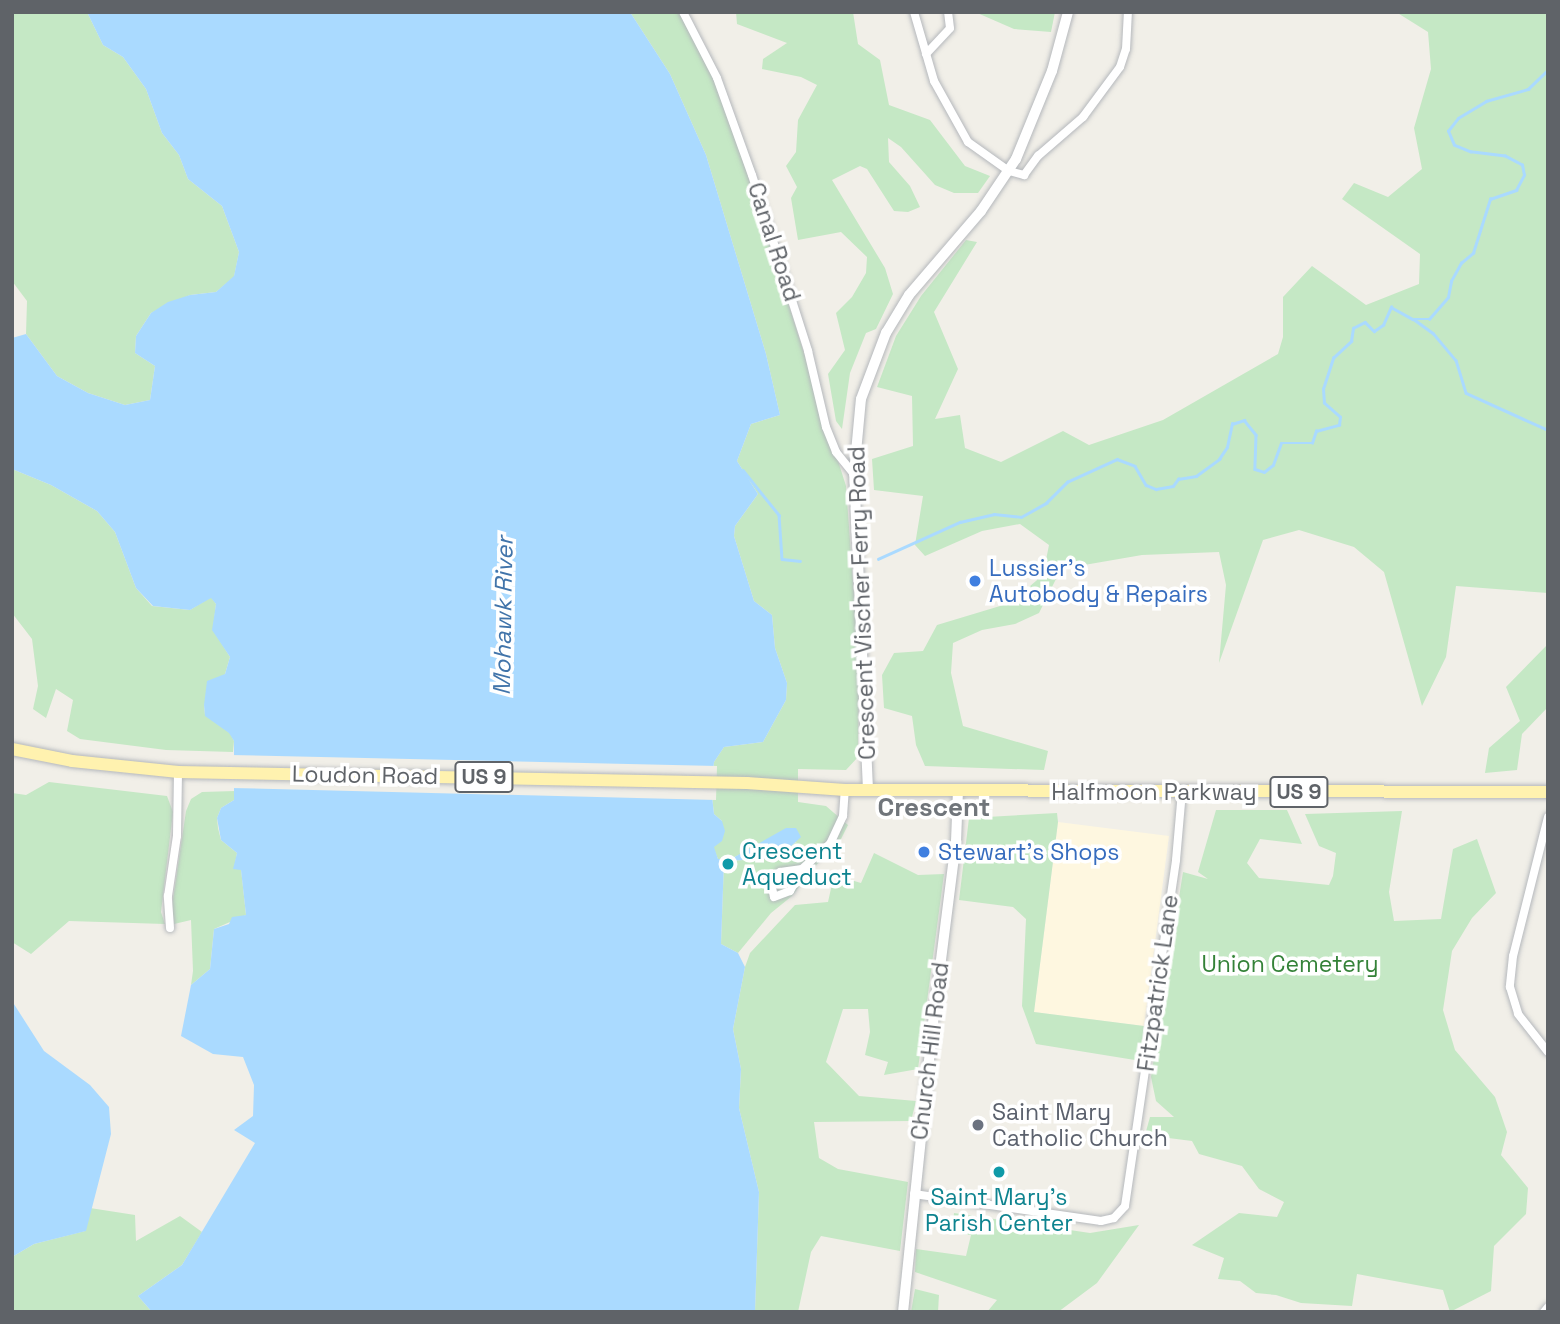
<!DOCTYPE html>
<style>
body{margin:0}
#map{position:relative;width:1560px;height:1324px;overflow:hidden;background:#f1efe8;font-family:"Space Grotesk",sans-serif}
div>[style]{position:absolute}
.commercial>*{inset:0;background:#fef7e0}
.green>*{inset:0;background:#c5e8c5}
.water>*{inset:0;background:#aadaff}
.pier>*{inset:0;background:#f1efe8}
.stream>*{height:2.5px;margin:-1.25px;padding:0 1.25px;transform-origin:1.25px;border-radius:1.25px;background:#aadaff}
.roads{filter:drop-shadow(0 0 2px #b5b8bc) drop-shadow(0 0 2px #b5b8bc)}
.street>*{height:8px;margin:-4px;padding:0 4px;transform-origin:4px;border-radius:4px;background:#fff}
.secondary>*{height:10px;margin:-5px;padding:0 5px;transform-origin:5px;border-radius:5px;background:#fff}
.primary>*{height:12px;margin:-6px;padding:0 6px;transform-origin:6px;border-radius:6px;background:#fff2af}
.dots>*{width:19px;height:19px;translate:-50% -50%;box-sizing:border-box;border:4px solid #fff;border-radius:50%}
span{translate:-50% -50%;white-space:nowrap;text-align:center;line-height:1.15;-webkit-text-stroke:7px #fff;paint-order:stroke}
.shield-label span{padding:2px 5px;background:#fff;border:2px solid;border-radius:5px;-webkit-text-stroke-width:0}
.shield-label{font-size:21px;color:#5f6368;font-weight:700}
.street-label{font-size:23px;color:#5f6368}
.shop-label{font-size:23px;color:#366cbe}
.left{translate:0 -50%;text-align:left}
.culture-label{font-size:23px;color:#0d838f}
.park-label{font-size:23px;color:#348238}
.worship-label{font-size:23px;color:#5b616d}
.water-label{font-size:24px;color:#4174aa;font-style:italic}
.quarter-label{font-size:26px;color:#70757a;font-weight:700}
.frame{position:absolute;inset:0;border:14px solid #5f6368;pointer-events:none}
</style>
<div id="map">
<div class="commercial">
<i style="clip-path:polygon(1058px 822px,1169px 836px,1144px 1026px,1034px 1012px)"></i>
</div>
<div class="green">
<i style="clip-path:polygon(12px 12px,87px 12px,103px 45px,123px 57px,146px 89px,162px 133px,179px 155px,188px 179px,222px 206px,239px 252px,234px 277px,216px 292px,190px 295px,151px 313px,136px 336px,135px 353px,155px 366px,150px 400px,125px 405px,88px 393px,57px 376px,26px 334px,27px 301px,12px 281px)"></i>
<i style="clip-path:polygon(630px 12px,683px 12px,717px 78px,846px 486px,859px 663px,858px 757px,846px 770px,798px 769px,798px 802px,826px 806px,848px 825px,838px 845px,815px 866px,792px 896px,771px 913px,738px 953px,721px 944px,724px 861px,766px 859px,797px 842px,745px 852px,730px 859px,718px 859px,713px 847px,722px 821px,714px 814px,711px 787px,714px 762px,724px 747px,763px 742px,786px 700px,787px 683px,775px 648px,772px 615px,754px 601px,734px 536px,735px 526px,758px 494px,737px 461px,751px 424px,780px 415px,766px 354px,706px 155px,670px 74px)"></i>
<i style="clip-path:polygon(736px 12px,853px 12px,858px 44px,880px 60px,889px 105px,930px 120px,965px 166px,990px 176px,978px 193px,954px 193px,935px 185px,901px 147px,888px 138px,889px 162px,910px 186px,920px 207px,908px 212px,894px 211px,867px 169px,860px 166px,832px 180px,885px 268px,893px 294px,876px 329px,866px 333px,850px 373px,842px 429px,836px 421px,828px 374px,845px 350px,836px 313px,852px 297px,866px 273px,867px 257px,841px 232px,798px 240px,791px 198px,797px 187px,786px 166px,796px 152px,798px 120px,817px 85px,801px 77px,762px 69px,763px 59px,787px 43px,737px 24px)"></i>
<i style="clip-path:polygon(975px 12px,1055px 12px,1051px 32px,1014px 29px)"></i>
<i style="clip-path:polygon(1396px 12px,1548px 12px,1548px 593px,1456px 586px,1446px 657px,1422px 706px,1384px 572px,1354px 547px,1299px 530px,1263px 540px,1219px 663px,1226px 585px,1219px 552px,1142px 555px,1061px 569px,1039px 613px,1015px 624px,982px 630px,953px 643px,951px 673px,963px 726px,1048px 751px,1044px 770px,925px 766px,916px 745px,912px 716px,884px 708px,882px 675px,894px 653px,923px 651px,937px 625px,1010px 603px,1043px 575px,1049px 545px,1020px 524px,982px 531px,925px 556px,915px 545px,923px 496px,874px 490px,872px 459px,913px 446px,912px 396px,877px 387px,896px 336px,921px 296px,966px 240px,977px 242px,934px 312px,958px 369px,935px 419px,960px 415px,965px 448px,1001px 462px,1063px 431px,1089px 445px,1163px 420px,1278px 354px,1283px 337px,1283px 297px,1312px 266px,1366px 305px,1419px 284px,1420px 254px,1342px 199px,1354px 183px,1388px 197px,1422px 169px,1414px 128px,1431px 69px,1428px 32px)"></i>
<i style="clip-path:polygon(12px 469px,51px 485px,97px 511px,115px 532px,136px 588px,152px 606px,190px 610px,211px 597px,216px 604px,213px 630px,230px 657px,225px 674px,204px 705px,205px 715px,230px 733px,234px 741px,233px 752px,166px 750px,80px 739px,67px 731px,73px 700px,56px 689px,46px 718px,33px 709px,38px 686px,32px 639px,12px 613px)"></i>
<i style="clip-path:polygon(1548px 644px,1548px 707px,1522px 734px,1517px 770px,1485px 773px,1489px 748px,1520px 721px,1506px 687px)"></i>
<i style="clip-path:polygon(49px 782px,167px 796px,173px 812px,161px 912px,165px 924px,69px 921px,31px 954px,12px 942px,12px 793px,26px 795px)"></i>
<i style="clip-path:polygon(235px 791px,234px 800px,221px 808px,217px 818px,218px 828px,221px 840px,237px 853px,234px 869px,241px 869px,246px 915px,214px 929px,210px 969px,191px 985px,193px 971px,191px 920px,174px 924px,172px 906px,186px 811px,191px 799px,202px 792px)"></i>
<i style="clip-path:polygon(1216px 810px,1287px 810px,1302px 844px,1260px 839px,1247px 863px,1259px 878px,1329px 885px,1333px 876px,1336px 853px,1319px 846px,1305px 814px,1402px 811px,1389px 892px,1394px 921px,1441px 919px,1453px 849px,1477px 839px,1496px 893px,1472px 918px,1452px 951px,1443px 1010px,1455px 1050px,1495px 1097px,1507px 1132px,1501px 1155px,1528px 1188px,1526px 1214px,1494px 1246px,1491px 1291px,1450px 1312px,1443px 1290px,1357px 1274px,1352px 1306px,1301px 1303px,1276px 1295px,1256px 1293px,1240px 1281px,1218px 1279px,1224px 1258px,1192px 1245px,1239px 1213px,1277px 1217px,1284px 1202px,1259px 1189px,1242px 1166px,1199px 1154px,1192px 1141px,1145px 1135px,1150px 1117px,1174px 1117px,1156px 1101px,1151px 1077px,1183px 872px,1208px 879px,1198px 872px)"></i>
<i style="clip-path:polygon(1057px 813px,1058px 822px,1034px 1012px,1144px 1026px,1141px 1061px,1036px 1044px,1022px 1006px,1026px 919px,1013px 907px,959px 900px,969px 818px)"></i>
<i style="clip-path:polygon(874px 853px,918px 875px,944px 874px,918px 1069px,884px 1075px,888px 1062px,865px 1055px,870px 1032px,868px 1009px,843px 1009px,826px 1062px,859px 1096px,916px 1101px,911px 1121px,814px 1122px,819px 1158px,838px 1169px,908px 1182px,900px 1251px,821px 1236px,811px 1252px,798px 1312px,755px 1312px,759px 1192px,739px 1108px,741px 1069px,733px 1029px,745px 967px,750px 953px,795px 905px,828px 902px,834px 875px,861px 883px)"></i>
<i style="clip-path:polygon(90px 1208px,135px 1215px,136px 1241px,180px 1216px,202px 1232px,182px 1265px,138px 1296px,152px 1312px,12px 1312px,12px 1257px,34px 1244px,85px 1231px)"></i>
<i style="clip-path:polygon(954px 1213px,1090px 1233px,1139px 1225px,1097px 1283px,1058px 1312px,987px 1312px,997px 1300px,915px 1272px,916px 1249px,966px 1256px,971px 1235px,952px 1233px)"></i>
<i style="clip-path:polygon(915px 1289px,939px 1295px,938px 1312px,911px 1312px)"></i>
</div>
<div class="water">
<i style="clip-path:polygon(87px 12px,630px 12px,670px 74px,706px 155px,766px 354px,780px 415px,751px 424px,737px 461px,758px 494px,735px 526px,734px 536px,754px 601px,772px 615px,775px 648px,787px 683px,786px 700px,763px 742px,724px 747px,714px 762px,711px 787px,714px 814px,722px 821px,725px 831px,722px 841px,714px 847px,718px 859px,731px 859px,786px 828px,796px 828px,801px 837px,788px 849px,766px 859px,724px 861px,721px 944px,738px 953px,745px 967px,733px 1029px,741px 1069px,739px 1108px,759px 1192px,755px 1312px,152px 1312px,138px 1296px,182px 1265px,255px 1143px,234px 1130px,253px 1116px,254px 1085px,243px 1057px,213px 1054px,181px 1036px,191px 985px,210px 969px,214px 929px,229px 924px,232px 917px,246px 915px,241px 870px,233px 869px,237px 853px,221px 840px,217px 818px,221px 808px,234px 800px,234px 741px,229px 733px,205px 716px,204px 705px,207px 681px,225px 674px,230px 657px,212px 630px,216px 604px,211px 598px,190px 610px,153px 606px,136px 588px,115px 532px,97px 511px,51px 485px,12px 469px,12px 338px,26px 334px,57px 376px,88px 393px,125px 405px,150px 400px,155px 366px,135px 353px,136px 336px,151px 313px,168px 302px,190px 295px,216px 292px,234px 276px,239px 252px,222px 206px,188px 179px,179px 155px,162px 133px,146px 89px,123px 57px,103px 45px)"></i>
<i style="clip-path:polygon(12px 1001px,44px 1051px,90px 1085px,109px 1107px,111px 1134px,86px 1231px,34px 1244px,12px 1257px)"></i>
</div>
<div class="pier">
<i style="clip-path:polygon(230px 755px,717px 766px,716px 800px,231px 788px)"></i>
</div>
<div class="stream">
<i style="left:1415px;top:320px;width:22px;rotate:36deg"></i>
<i style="left:1433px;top:333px;width:35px;rotate:50deg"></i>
<i style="left:1456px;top:360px;width:34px;rotate:73deg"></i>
<i style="left:1466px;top:393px;width:90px;rotate:24.3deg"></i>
<i style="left:743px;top:470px;width:58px;rotate:51.3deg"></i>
<i style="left:779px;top:515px;width:44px;rotate:86.1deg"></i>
<i style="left:782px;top:559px;width:18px;rotate:6deg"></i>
<i style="left:878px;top:559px;width:90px;rotate:-24.3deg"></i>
<i style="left:960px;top:522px;width:35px;rotate:-13deg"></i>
<i style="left:994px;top:514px;width:27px;rotate:6deg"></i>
<i style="left:1021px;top:517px;width:29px;rotate:-29deg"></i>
<i style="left:1046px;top:503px;width:30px;rotate:-45deg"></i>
<i style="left:1067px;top:482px;width:55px;rotate:-24.7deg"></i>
<i style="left:1117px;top:459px;width:19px;rotate:21deg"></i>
<i style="left:1135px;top:466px;width:22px;rotate:60deg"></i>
<i style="left:1146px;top:485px;width:11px;rotate:22deg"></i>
<i style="left:1156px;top:489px;width:17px;rotate:-10deg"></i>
<i style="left:1173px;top:486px;width:9px;rotate:-54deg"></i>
<i style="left:1178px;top:479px;width:18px;rotate:-9deg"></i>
<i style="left:1196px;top:476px;width:29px;rotate:-36deg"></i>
<i style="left:1219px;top:459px;width:14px;rotate:-56deg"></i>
<i style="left:1227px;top:447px;width:24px;rotate:-78deg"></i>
<i style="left:1232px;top:424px;width:13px;rotate:-18deg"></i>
<i style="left:1244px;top:420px;width:19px;rotate:51deg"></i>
<i style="left:1256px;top:435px;width:34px;rotate:92deg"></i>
<i style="left:1255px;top:469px;width:9px;rotate:18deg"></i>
<i style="left:1264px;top:472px;width:11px;rotate:-38deg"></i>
<i style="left:1273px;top:465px;width:23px;rotate:-70deg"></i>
<i style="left:1281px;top:443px;width:31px"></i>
<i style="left:1312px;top:443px;width:13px;rotate:-72deg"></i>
<i style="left:1316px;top:431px;width:24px;rotate:-15deg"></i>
<i style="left:1339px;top:425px;width:8px;rotate:-83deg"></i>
<i style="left:1340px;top:417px;width:21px;rotate:-139deg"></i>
<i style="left:1324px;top:403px;width:14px;rotate:-94deg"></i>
<i style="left:1323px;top:389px;width:33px;rotate:-72deg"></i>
<i style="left:1333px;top:358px;width:25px;rotate:-43deg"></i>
<i style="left:1351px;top:341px;width:13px;rotate:-81deg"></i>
<i style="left:1353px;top:328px;width:13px;rotate:-27deg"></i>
<i style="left:1365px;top:322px;width:13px;rotate:45deg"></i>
<i style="left:1374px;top:331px;width:11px;rotate:-34deg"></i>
<i style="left:1383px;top:325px;width:20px;rotate:-66deg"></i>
<i style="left:1391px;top:307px;width:25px;rotate:29deg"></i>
<i style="left:1413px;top:319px;width:16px"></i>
<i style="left:1429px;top:319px;width:29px;rotate:-49deg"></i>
<i style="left:1448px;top:297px;width:16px;rotate:-79deg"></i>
<i style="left:1451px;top:281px;width:21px;rotate:-61deg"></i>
<i style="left:1461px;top:263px;width:16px;rotate:-40deg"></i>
<i style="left:1473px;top:253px;width:57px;rotate:-72.5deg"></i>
<i style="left:1490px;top:199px;width:28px;rotate:-19deg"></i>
<i style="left:1516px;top:190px;width:17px;rotate:-62deg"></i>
<i style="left:1524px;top:175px;width:10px;rotate:-101deg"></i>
<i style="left:1522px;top:165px;width:19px;rotate:-152deg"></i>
<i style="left:1505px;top:156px;width:34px;rotate:-173deg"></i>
<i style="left:1471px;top:152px;width:18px;rotate:-158deg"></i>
<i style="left:1454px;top:145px;width:15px;rotate:-113deg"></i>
<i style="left:1448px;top:131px;width:16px;rotate:-52deg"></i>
<i style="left:1458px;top:118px;width:33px;rotate:-31deg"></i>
<i style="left:1486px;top:101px;width:44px;rotate:-15.9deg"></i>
<i style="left:1528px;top:89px;width:28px;rotate:-44deg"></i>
</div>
<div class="roads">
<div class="street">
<i style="left:683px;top:12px;width:74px;rotate:62.7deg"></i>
<i style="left:717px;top:78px;width:103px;rotate:70.2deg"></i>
<i style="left:752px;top:175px;width:185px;rotate:72.3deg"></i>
<i style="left:808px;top:351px;width:78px;rotate:76.7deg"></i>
<i style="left:826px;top:427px;width:27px;rotate:68deg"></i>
<i style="left:836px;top:452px;width:28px;rotate:51deg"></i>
<i style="left:914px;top:12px;width:72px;rotate:73.8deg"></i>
<i style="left:934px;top:81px;width:70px;rotate:60.9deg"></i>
<i style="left:968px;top:142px;width:50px;rotate:35.3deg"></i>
<i style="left:1009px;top:171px;width:16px;rotate:15deg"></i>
<i style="left:1024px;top:175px;width:24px;rotate:-54deg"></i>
<i style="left:1038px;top:156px;width:60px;rotate:-40.9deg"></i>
<i style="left:1083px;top:117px;width:62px;rotate:-53.5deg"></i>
<i style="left:1120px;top:67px;width:19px;rotate:-72deg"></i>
<i style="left:1126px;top:49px;width:37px;rotate:-87deg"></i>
<i style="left:926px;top:54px;width:35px;rotate:-47deg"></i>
<i style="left:950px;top:28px;width:16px;rotate:-97deg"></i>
<i style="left:1548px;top:817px;width:143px;rotate:104.1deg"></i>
<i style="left:1513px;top:956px;width:31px;rotate:96deg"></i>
<i style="left:1510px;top:987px;width:28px;rotate:73deg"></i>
<i style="left:1518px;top:1014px;width:48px;rotate:51.7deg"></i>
<i style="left:802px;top:869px;width:22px;rotate:172deg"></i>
<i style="left:780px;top:872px;width:14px;rotate:129deg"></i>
<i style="left:771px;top:883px;width:14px;rotate:78deg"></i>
<i style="left:774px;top:897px;width:17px;rotate:-21deg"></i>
<i style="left:790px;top:891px;width:25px;rotate:-61deg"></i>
<i style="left:802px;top:869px;width:38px;rotate:-42deg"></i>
<i style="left:830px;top:844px;width:31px;rotate:-65deg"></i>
<i style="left:843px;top:816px;width:26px;rotate:-86deg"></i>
<i style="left:170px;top:928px;width:32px;rotate:-94deg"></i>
<i style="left:168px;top:896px;width:61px;rotate:-81.5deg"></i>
<i style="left:177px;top:836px;width:64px;rotate:-89.1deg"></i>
<i style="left:914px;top:1194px;width:189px;rotate:8.2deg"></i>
<i style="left:1101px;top:1221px;width:13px;rotate:-13deg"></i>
<i style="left:1114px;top:1218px;width:16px;rotate:-47deg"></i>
<i style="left:1125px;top:1206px;width:350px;rotate:-81.6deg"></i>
<i style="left:1176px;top:860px;width:68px;rotate:-85deg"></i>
<i style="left:1544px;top:1312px;width:6px;rotate:-51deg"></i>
</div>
<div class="secondary">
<i style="left:868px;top:790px;width:316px;rotate:-92.5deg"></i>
<i style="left:854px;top:474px;width:75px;rotate:-84.7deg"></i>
<i style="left:861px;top:399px;width:71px;rotate:-69.3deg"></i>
<i style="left:886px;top:333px;width:44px;rotate:-58.8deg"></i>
<i style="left:909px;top:295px;width:111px;rotate:-49.4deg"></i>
<i style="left:981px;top:211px;width:63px;rotate:-56.1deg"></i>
<i style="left:1016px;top:159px;width:95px;rotate:-67.8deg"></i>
<i style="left:1052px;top:71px;width:61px;rotate:-74.8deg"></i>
<i style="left:903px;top:1312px;width:282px;rotate:-84.1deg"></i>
<i style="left:932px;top:1031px;width:191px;rotate:-82.8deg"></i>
<i style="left:956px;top:842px;width:51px;rotate:-87.8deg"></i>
</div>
<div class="primary">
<i style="left:12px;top:749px;width:61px;rotate:11.3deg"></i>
<i style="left:72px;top:761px;width:107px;rotate:5.9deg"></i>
<i style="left:178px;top:772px;width:569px;rotate:1.11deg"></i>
<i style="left:747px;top:783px;width:98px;rotate:4.1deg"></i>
<i style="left:845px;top:790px;width:703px;rotate:0.16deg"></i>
</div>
</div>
<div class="dots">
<i style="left:975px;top:581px;background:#3f7fe0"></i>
<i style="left:924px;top:852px;background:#3f7fe0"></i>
<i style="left:728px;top:864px;background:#0f9aa8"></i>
<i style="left:978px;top:1125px;background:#6b7280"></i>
<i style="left:999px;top:1172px;background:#0f9aa8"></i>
</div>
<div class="shield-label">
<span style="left:484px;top:777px">US 9</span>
<span style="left:1299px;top:792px">US 9</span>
</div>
<div class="street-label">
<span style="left:774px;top:242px;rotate:72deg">Canal Road</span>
<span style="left:862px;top:603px;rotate:-92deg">Crescent Vischer Ferry Road</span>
<span style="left:365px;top:775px;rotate:1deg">Loudon Road</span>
<span style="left:1154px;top:792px">Halfmoon Parkway</span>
<span style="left:1158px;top:983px;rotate:-82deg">Fitzpatrick Lane</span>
<span style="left:930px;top:1051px;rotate:-83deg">Church Hill Road</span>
</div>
<div class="shop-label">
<span class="left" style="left:989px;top:581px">Lussier's<br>Autobody &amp; Repairs</span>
<span class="left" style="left:938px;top:852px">Stewart's Shops</span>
</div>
<div class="culture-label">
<span class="left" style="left:742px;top:864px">Crescent<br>Aqueduct</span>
<span style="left:999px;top:1210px">Saint Mary's<br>Parish Center</span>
</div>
<div class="park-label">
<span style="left:1290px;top:964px">Union Cemetery</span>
</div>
<div class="worship-label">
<span class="left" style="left:992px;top:1125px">Saint Mary<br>Catholic Church</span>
</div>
<div class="water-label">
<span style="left:503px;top:616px;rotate:-89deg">Mohawk River</span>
</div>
<div class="quarter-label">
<span style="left:934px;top:808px">Crescent</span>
</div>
<div class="frame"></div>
</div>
